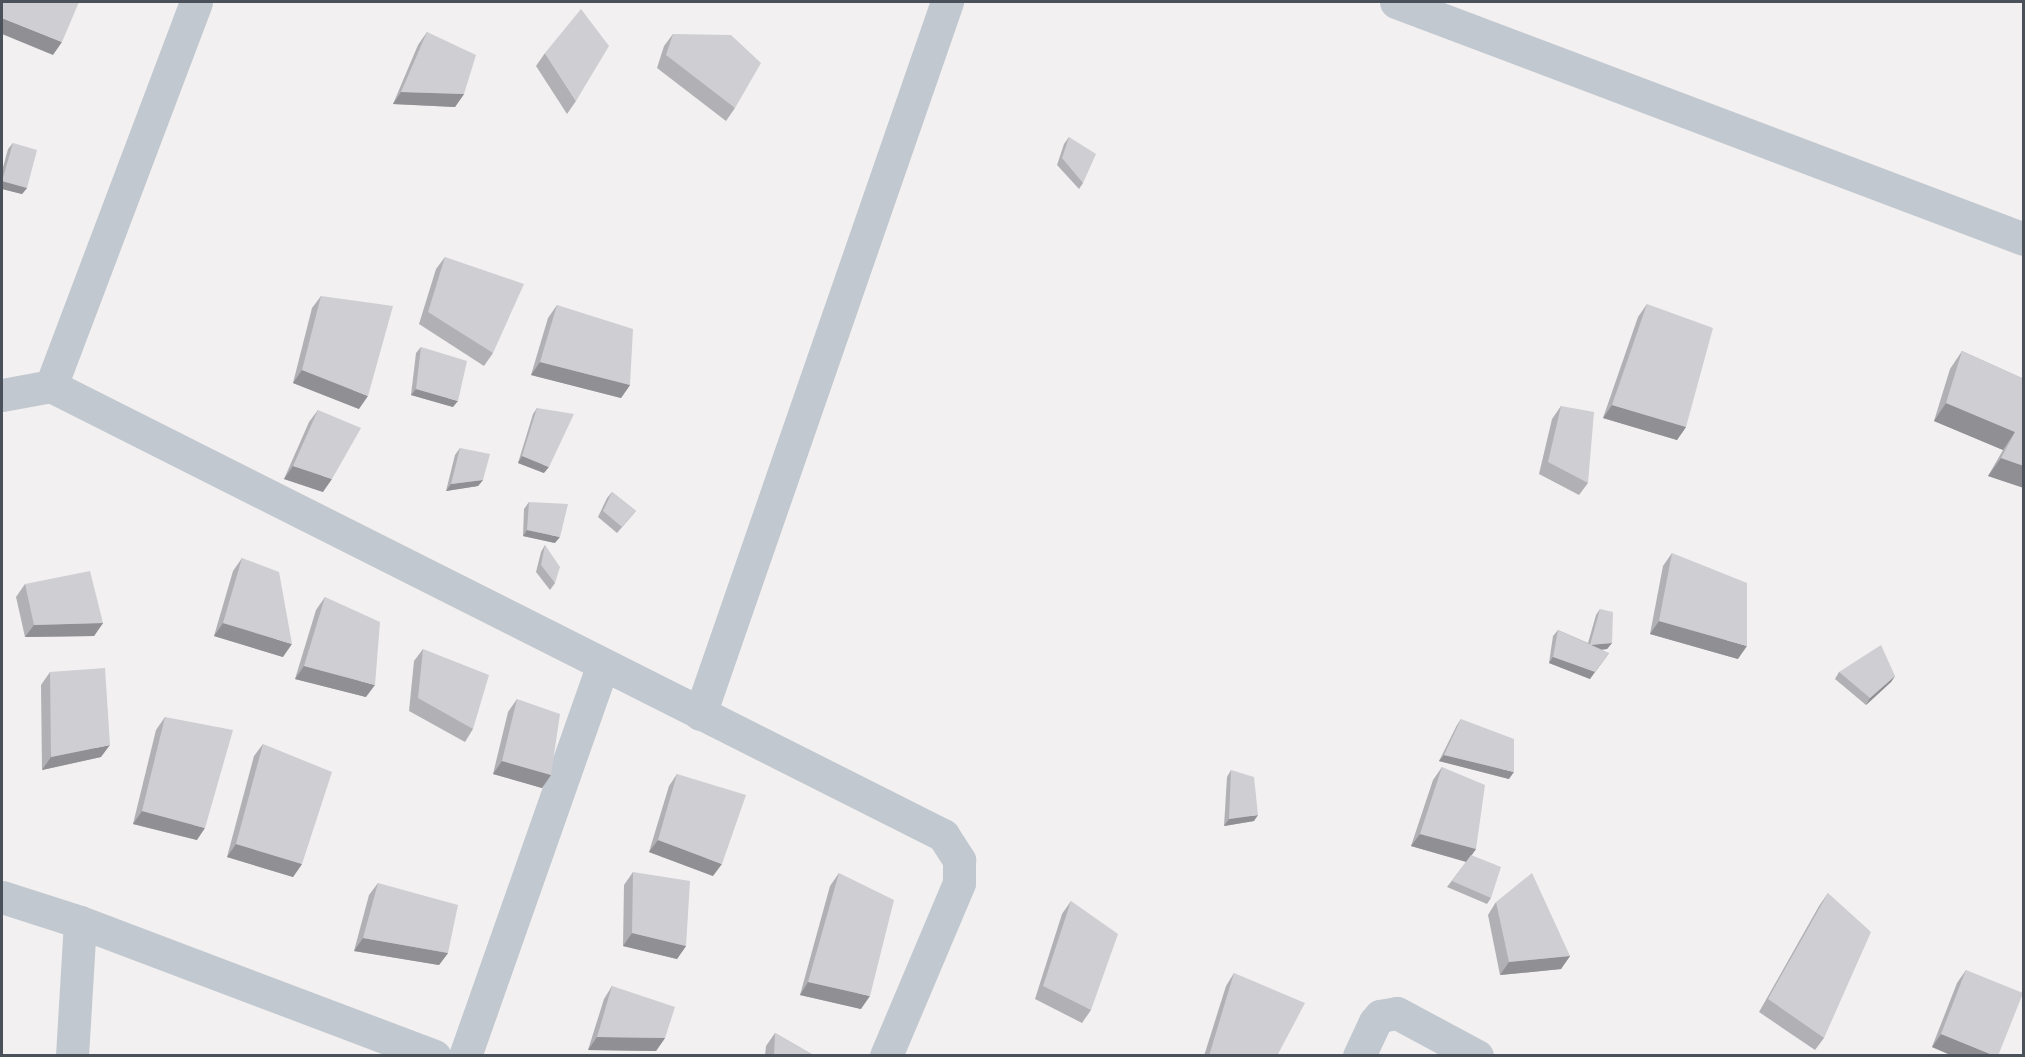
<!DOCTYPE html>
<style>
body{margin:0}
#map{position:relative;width:2025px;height:1057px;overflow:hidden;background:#f2f0f0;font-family:Ubuntu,sans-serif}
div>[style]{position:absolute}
.street>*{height:33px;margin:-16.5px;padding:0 16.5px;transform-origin:16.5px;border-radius:16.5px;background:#c2c8cf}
.wall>*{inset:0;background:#b1b1b5}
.shaded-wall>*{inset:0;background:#909094}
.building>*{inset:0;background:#ceced3}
span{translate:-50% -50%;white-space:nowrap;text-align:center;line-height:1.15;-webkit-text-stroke:4.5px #fff;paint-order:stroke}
.frame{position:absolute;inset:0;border:3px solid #4a515a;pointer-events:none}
</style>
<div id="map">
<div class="street">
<i style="left:1396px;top:2px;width:671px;rotate:20.68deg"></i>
<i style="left:51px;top:386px;width:410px;rotate:-69.3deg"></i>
<i style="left:2px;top:395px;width:50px;rotate:-10.4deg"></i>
<i style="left:51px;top:386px;width:999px;rotate:26.72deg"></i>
<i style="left:943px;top:835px;width:30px;rotate:57deg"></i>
<i style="left:959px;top:860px;width:23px;rotate:90deg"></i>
<i style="left:959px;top:883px;width:188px;rotate:112.9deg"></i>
<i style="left:700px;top:714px;width:754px;rotate:-70.87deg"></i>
<i style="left:2px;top:897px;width:82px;rotate:17.8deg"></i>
<i style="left:80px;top:922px;width:379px;rotate:20.7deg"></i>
<i style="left:72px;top:1056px;width:134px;rotate:-86.6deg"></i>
<i style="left:465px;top:1056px;width:413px;rotate:-70.6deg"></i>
<i style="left:1359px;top:1056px;width:38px;rotate:-65deg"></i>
<i style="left:1375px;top:1022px;width:8px;rotate:-50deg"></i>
<i style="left:1380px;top:1016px;width:17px;rotate:-10deg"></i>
<i style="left:1397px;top:1013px;width:91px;rotate:28.3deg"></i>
</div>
<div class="wall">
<i style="clip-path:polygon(427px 32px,464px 94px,455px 107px,393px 104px,418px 45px)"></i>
<i style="clip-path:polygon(673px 34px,735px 108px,726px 121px,657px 68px,664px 46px)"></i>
<i style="clip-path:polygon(545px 53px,576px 101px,567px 114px,536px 66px)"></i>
<i style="clip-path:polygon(1069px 137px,1083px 183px,1079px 189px,1057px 165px,1064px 144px)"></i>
<i style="clip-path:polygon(13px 143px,27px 188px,22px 194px,2px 189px,2px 171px,8px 149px)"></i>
<i style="clip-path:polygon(445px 257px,493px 353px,484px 366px,419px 324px,436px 269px)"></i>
<i style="clip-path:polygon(321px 296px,359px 409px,293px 383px,312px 308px)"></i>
<i style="clip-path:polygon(1647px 304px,1686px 427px,1677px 440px,1603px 418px,1638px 317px)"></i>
<i style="clip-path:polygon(557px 305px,630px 385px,621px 398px,531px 375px,548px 318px)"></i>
<i style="clip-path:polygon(421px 347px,453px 407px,411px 395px,416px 353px)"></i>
<i style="clip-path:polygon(1962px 351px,2024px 379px,2024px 488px,1988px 476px,2003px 450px,1934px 421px,1950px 369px)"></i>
<i style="clip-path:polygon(1561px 406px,1588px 483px,1579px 495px,1539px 474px,1552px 419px)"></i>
<i style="clip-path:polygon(537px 408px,544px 473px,518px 463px,533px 414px)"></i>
<i style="clip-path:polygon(318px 410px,323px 492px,284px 479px,309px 422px)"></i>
<i style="clip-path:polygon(460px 448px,483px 480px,478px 486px,446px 491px,455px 455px)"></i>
<i style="clip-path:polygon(612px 492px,636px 511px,617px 533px,598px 517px,607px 498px)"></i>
<i style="clip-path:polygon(529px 502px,555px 543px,523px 536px,524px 509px)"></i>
<i style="clip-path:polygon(545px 545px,555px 583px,550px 590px,536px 572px,541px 552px)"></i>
<i style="clip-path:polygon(1672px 553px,1738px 659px,1650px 634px,1663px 566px)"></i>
<i style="clip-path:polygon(242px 558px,283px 657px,214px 636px,233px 571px)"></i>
<i style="clip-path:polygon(25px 584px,103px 623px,94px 636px,25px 637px,16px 597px)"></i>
<i style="clip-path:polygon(325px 597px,366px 697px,295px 679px,316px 610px)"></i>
<i style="clip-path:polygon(1600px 609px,1612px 643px,1607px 649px,1601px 650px,1590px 679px,1549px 663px,1553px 636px,1558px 630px,1588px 643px,1596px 615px)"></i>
<i style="clip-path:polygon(423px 649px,473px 729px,465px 742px,409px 711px,414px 661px)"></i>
<i style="clip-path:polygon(50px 672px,101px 757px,42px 770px,41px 685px)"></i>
<i style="clip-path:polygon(1839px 672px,1895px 676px,1891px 682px,1866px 705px,1835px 679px)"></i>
<i style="clip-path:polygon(517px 699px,551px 775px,542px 788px,493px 774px,508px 712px)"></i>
<i style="clip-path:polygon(165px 717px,197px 840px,133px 824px,156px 730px)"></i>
<i style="clip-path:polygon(1461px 719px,1509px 779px,1439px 761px,1457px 725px)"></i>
<i style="clip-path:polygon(263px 744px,302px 864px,293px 877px,227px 857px,254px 756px)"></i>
<i style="clip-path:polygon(1442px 767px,1476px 849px,1471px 855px,1491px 898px,1487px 904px,1447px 887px,1466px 862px,1411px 846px,1433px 780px)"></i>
<i style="clip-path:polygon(1231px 770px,1254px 821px,1224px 826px,1227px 777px)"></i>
<i style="clip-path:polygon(677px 774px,713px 876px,649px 852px,669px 786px)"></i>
<i style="clip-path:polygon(633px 872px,686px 946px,677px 959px,623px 946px,624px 885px)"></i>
<i style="clip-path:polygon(839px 873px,861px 1009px,800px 995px,830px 886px)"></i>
<i style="clip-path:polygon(378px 883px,448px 953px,439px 965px,354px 951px,369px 895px)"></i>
<i style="clip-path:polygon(1828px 893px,1824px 1038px,1815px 1050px,1759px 1012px,1819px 906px)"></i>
<i style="clip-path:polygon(1071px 901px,1091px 1010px,1082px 1023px,1035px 999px,1062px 914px)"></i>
<i style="clip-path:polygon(1496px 902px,1570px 956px,1561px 969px,1500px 975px,1488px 915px)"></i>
<i style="clip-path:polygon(1966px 970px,1998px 1056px,1953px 1056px,1932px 1047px,1957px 983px)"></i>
<i style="clip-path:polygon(1234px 973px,1277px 1056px,1204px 1056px,1226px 986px)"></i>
<i style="clip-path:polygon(612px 986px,665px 1038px,656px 1051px,588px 1050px,604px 999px)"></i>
<i style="clip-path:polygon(775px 1033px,815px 1056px,765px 1056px,766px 1046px)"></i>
</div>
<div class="shaded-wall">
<i style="clip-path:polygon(2px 18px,62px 42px,53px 55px,2px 34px)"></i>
<i style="clip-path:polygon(401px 92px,464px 94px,455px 107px,393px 104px)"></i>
<i style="clip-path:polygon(2px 181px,27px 188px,22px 194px,2px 189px)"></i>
<i style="clip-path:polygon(540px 362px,630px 385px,621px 398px,531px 375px)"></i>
<i style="clip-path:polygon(302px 370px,368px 396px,359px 409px,293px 383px)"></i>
<i style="clip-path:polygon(416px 389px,458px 401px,453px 407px,411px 395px)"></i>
<i style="clip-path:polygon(1946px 403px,2015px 432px,2003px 450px,1934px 421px)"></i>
<i style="clip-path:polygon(1612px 405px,1686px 427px,1677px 440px,1603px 418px)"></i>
<i style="clip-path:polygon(522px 456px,549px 467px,544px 473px,518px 463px)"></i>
<i style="clip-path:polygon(2001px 458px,2024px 466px,2024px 488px,1988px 476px)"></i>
<i style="clip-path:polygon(293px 466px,332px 479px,323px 492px,284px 479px)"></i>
<i style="clip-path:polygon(483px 480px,478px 486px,446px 491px,451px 484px)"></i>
<i style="clip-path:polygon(527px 530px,560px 537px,555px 543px,523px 536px)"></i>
<i style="clip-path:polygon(1659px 621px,1747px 646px,1738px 659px,1650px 634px)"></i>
<i style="clip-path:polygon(103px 623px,94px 636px,25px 637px,34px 625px)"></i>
<i style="clip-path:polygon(223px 623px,292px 644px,283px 657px,214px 636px)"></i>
<i style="clip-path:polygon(1612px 643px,1607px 649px,1585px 651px,1590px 645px)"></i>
<i style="clip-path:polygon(1609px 653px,1590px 679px,1549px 663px,1553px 657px)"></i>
<i style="clip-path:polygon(304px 666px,375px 685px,366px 697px,295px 679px)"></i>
<i style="clip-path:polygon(1895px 676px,1891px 682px,1866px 705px,1870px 698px)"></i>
<i style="clip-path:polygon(110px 745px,101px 757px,42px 770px,51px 757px)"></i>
<i style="clip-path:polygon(1444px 755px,1514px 772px,1509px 779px,1439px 761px)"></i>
<i style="clip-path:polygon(502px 761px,551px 775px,542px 788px,493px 774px)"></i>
<i style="clip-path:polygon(142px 811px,205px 828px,197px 840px,133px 824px)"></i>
<i style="clip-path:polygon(1258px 815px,1254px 821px,1224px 826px,1229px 819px)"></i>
<i style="clip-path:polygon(1420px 834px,1476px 849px,1467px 862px,1411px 846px)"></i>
<i style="clip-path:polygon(658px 840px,722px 864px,713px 876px,649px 852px)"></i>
<i style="clip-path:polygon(236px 844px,302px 864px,293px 877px,227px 857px)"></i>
<i style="clip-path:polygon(632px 933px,686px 946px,677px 959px,623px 946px)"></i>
<i style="clip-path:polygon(363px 938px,448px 953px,439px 965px,354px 951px)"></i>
<i style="clip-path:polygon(1570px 956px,1561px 969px,1500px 975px,1509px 962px)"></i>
<i style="clip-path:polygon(808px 982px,870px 996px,861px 1009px,800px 995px)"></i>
<i style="clip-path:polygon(1941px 1034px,1995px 1056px,1953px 1056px,1932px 1047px)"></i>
<i style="clip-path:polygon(597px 1037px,665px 1038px,656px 1051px,588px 1050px)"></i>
</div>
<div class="building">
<i style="clip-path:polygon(2px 2px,79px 2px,62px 42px,2px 18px)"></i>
<i style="clip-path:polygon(581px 9px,609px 46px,576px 101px,545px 53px)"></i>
<i style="clip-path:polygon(427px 32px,476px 55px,464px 94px,401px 92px)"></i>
<i style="clip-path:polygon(673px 34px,731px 35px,761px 63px,735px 108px,666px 55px)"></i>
<i style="clip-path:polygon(1069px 137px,1096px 154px,1083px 183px,1062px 158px)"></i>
<i style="clip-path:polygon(13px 143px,37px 150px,27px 188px,2px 181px)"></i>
<i style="clip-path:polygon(445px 257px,524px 284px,493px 353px,428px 312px)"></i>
<i style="clip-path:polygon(321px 296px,393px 306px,368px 396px,302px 370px)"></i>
<i style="clip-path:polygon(1647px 304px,1713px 328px,1686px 427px,1612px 405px)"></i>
<i style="clip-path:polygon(557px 305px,633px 329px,630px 385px,540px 362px)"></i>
<i style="clip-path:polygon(421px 347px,467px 361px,458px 401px,416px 389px)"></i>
<i style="clip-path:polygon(1962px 351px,2024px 379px,2024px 466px,2001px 458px,2015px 432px,1946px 403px)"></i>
<i style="clip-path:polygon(1561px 406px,1594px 412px,1588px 483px,1548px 462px)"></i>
<i style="clip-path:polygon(537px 408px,574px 414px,549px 467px,522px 456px)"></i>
<i style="clip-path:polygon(318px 410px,361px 428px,332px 479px,293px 466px)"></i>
<i style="clip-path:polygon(460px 448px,490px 454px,483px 480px,451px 484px)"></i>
<i style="clip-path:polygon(612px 492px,636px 511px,622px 527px,603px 511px)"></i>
<i style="clip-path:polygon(529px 502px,568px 504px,560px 537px,527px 530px)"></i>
<i style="clip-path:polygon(545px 545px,560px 567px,555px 583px,541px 565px)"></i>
<i style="clip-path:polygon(1672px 553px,1747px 583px,1747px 646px,1659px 621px)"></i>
<i style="clip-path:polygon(242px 558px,279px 572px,292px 644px,223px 623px)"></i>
<i style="clip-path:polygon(90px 571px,103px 623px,34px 625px,25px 584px)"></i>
<i style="clip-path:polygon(325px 597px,380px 622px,375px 685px,304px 666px)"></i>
<i style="clip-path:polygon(1600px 609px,1613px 612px,1612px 643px,1590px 645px)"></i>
<i style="clip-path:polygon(1558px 630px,1609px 653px,1595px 672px,1553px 657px)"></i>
<i style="clip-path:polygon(1881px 645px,1895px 676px,1870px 698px,1839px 672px)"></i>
<i style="clip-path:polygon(423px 649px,489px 675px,473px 729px,418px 698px)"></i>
<i style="clip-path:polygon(105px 668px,110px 745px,51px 757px,50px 672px)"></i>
<i style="clip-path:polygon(517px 699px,560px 714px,551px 775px,502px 761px)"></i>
<i style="clip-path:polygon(165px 717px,233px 730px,205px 828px,142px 811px)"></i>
<i style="clip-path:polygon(1461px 719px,1514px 739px,1514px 772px,1444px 755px)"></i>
<i style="clip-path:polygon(263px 744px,332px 772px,302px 864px,236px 844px)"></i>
<i style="clip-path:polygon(1442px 767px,1485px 785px,1476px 849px,1420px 834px)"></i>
<i style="clip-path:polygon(1231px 770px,1254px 777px,1258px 815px,1229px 819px)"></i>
<i style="clip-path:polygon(677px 774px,746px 795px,722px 864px,658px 840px)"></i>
<i style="clip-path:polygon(1471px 855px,1501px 867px,1491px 898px,1452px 881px)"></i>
<i style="clip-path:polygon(633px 872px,690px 881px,686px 946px,632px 933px)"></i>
<i style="clip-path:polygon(839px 873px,894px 900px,870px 996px,808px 982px)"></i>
<i style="clip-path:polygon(1532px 873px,1570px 956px,1509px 962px,1496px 902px)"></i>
<i style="clip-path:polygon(378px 883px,458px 905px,448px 953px,363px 938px)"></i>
<i style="clip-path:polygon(1828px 893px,1871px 932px,1824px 1038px,1768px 999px)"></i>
<i style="clip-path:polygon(1071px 901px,1118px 934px,1091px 1010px,1043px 986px)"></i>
<i style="clip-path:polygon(1966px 970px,2023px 993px,1998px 1056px,1995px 1056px,1941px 1034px)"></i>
<i style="clip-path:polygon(1234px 973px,1305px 1003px,1277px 1056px,1209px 1056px)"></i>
<i style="clip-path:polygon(612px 986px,675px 1007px,665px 1038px,597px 1037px)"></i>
<i style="clip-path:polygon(775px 1033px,815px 1056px,774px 1056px)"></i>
</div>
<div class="frame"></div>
</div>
